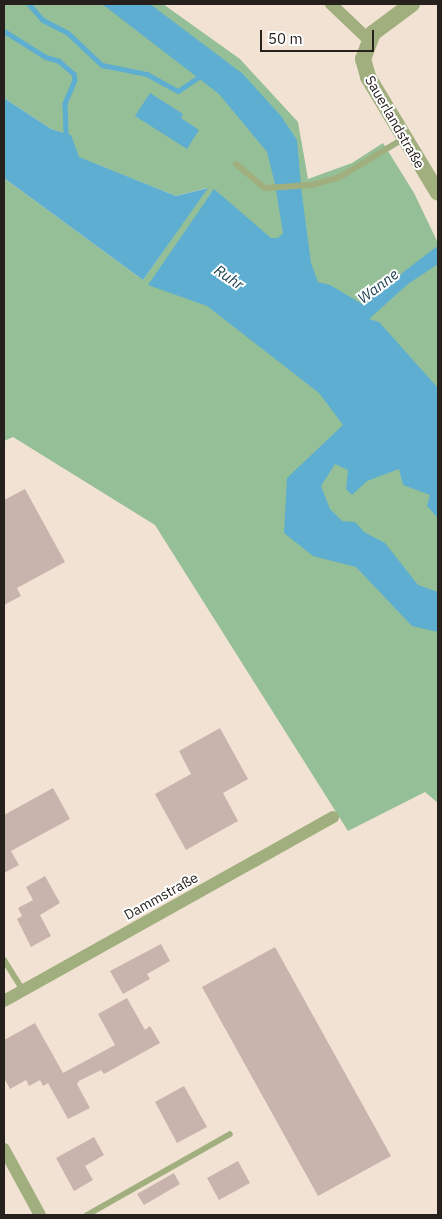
<!DOCTYPE html>
<meta charset="utf-8">
<style>
body{margin:0}
#map{position:relative;width:442px;height:1219px;overflow:hidden;background:#f2e2d4;font-family:"IBM Plex Sans",sans-serif}
div>[style]{position:absolute}
.green>*{inset:0;background:#95bf96}
.water>*{inset:0;background:#5eaed2}
.stream>*{height:4.5px;margin:-2.25px;padding:0 2.25px;transform-origin:2.25px;border-radius:2.25px;background:#5eaed2}
.building>*{inset:0;background:#c8b4ad}
.service>*{height:6px;margin:-3px;padding:0 3px;transform-origin:3px;border-radius:3px;background:#a0af7d}
.minor>*{height:12px;margin:-6px;padding:0 6px;transform-origin:6px;border-radius:6px;background:#a0af7d}
.tertiary>*{height:16px;margin:-8px;padding:0 8px;transform-origin:8px;border-radius:8px;background:#a0af7d}
span{translate:-50% -50%;white-space:nowrap;text-align:center;line-height:1.15;-webkit-text-stroke:4px #fff;paint-order:stroke}
.street-label{font-size:14px;color:#26211c}
.water-label{font-size:15px;color:#204454;font-style:italic}
.frame{position:absolute;inset:0;border:5px solid #26211c;pointer-events:none}
.scale{position:absolute;left:260px;top:30px;width:114px;height:22px;box-sizing:border-box;border:2px solid #26211c;border-top:0;padding-left:6px;font-size:15px;line-height:18px;white-space:nowrap;color:#26211c;-webkit-text-stroke:4px #fff;paint-order:stroke}
</style>
<div id="map">
<div class="green">
<i style="clip-path:polygon(4px 4px,163px 4px,240px 59px,298px 122px,308px 179px,352px 163px,383px 143px,414px 193px,438px 243px,438px 803px,425px 792px,348px 831px,155px 525px,13px 437px,4px 441px,4px 178px,143px 280px,207px 188px,176px 196px,78px 157px,70px 135px,51px 129px,4px 98px)"></i>
</div>
<div class="water">
<i style="clip-path:polygon(102px 4px,150px 4px,243px 74px,281px 116px,297px 140px,301px 185px,276px 188px,267px 152px,219px 94px)"></i>
<i style="clip-path:polygon(150px 93px,183px 114px,181px 118px,199px 130px,187px 149px,135px 116px)"></i>
<i style="clip-path:polygon(4px 98px,51px 129px,71px 135px,79px 157px,176px 196px,208px 188px,143px 280px,4px 178px)"></i>
<i style="clip-path:polygon(301px 187px,311px 263px,318px 282px,330px 285px,362px 304px,436px 247px,438px 249px,438px 264px,408px 284px,369px 319px,379px 322px,438px 388px,438px 518px,427px 506px,430px 495px,403px 485px,399px 469px,367px 481px,352px 495px,346px 489px,348px 470px,335px 464px,321px 486px,330px 509px,342px 521px,355px 522px,364px 532px,385px 543px,418px 585px,438px 592px,438px 632px,412px 626px,356px 567px,313px 556px,284px 533px,287px 478px,343px 425px,319px 393px,207px 306px,148px 285px,214px 189px,271px 238px,278px 238px,283px 233px,276px 190px)"></i>
</div>
<div class="stream">
<i style="left:29px;top:4px;width:21px;rotate:49deg"></i>
<i style="left:43px;top:20px;width:28px;rotate:27deg"></i>
<i style="left:68px;top:33px;width:47px;rotate:43.3deg"></i>
<i style="left:102px;top:65px;width:46px;rotate:11.3deg"></i>
<i style="left:147px;top:74px;width:35px;rotate:29deg"></i>
<i style="left:178px;top:91px;width:29px;rotate:-34deg"></i>
<i style="left:4px;top:31px;width:49px;rotate:31.8deg"></i>
<i style="left:46px;top:57px;width:14px;rotate:17deg"></i>
<i style="left:59px;top:61px;width:20px;rotate:41deg"></i>
<i style="left:74px;top:74px;width:6px;rotate:81deg"></i>
<i style="left:75px;top:80px;width:26px;rotate:113deg"></i>
<i style="left:65px;top:104px;width:30px;rotate:88deg"></i>
<i style="left:66px;top:134px;width:5px;rotate:127deg"></i>
</div>
<div class="building">
<i style="clip-path:polygon(25px 489px,65px 562px,17px 588px,21px 596px,4px 605px,4px 500px)"></i>
<i style="clip-path:polygon(220px 728px,248px 779px,223px 793px,238px 821px,186px 850px,155px 794px,191px 774px,179px 751px)"></i>
<i style="clip-path:polygon(53px 788px,70px 819px,11px 851px,19px 865px,4px 873px,4px 815px)"></i>
<i style="clip-path:polygon(45px 876px,60px 903px,40px 915px,51px 936px,31px 947px,17px 919px,22px 916px,18px 908px,33px 900px,26px 887px)"></i>
<i style="clip-path:polygon(161px 944px,170px 961px,147px 974px,150px 979px,123px 994px,110px 971px)"></i>
<i style="clip-path:polygon(275px 947px,391px 1156px,318px 1196px,202px 987px)"></i>
<i style="clip-path:polygon(127px 998px,145px 1030px,150px 1026px,160px 1043px,104px 1074px,101px 1070px,79px 1081px,77px 1084px,90px 1108px,68px 1119px,48px 1083px,43px 1086px,40px 1080px,29px 1086px,26px 1080px,10px 1089px,4px 1078px,4px 1040px,35px 1023px,63px 1073px,115px 1045px,98px 1014px)"></i>
<i style="clip-path:polygon(184px 1086px,207px 1127px,177px 1143px,155px 1102px)"></i>
<i style="clip-path:polygon(94px 1137px,104px 1155px,85px 1166px,93px 1180px,74px 1191px,56px 1158px)"></i>
<i style="clip-path:polygon(238px 1161px,250px 1183px,219px 1200px,207px 1178px)"></i>
<i style="clip-path:polygon(174px 1173px,180px 1184px,144px 1205px,137px 1194px)"></i>
</div>
<div class="service">
<i style="left:236px;top:164px;width:38px;rotate:40deg"></i>
<i style="left:265px;top:188px;width:46px;rotate:-3.7deg"></i>
<i style="left:311px;top:185px;width:28px;rotate:-15deg"></i>
<i style="left:338px;top:178px;width:76px;rotate:-31deg"></i>
<i style="left:4px;top:960px;width:36px;rotate:58deg"></i>
<i style="left:87px;top:1215px;width:164px;rotate:-29.5deg"></i>
</div>
<div class="minor">
<i style="left:331px;top:4px;width:52px;rotate:43.5deg"></i>
<i style="left:4px;top:1001px;width:377px;rotate:-29.2deg"></i>
<i style="left:4px;top:1149px;width:75px;rotate:61.4deg"></i>
</div>
<div class="tertiary">
<i style="left:412px;top:4px;width:49px;rotate:143.4deg"></i>
<i style="left:373px;top:33px;width:28px;rotate:111deg"></i>
<i style="left:363px;top:59px;width:19px;rotate:74deg"></i>
<i style="left:368px;top:77px;width:135px;rotate:58.9deg"></i>
</div>
<div class="street-label">
<span style="left:395px;top:122px;rotate:60deg">Sauerlandstraße</span>
<span style="left:161px;top:896px;rotate:-29deg">Dammstraße</span>
</div>
<div class="water-label">
<span style="left:229px;top:277px;rotate:34deg">Ruhr</span>
<span style="left:378px;top:286px;rotate:-37deg">Wanne</span>
</div>
<div class="frame"></div>
<div class="scale">50 m</div>
</div>
